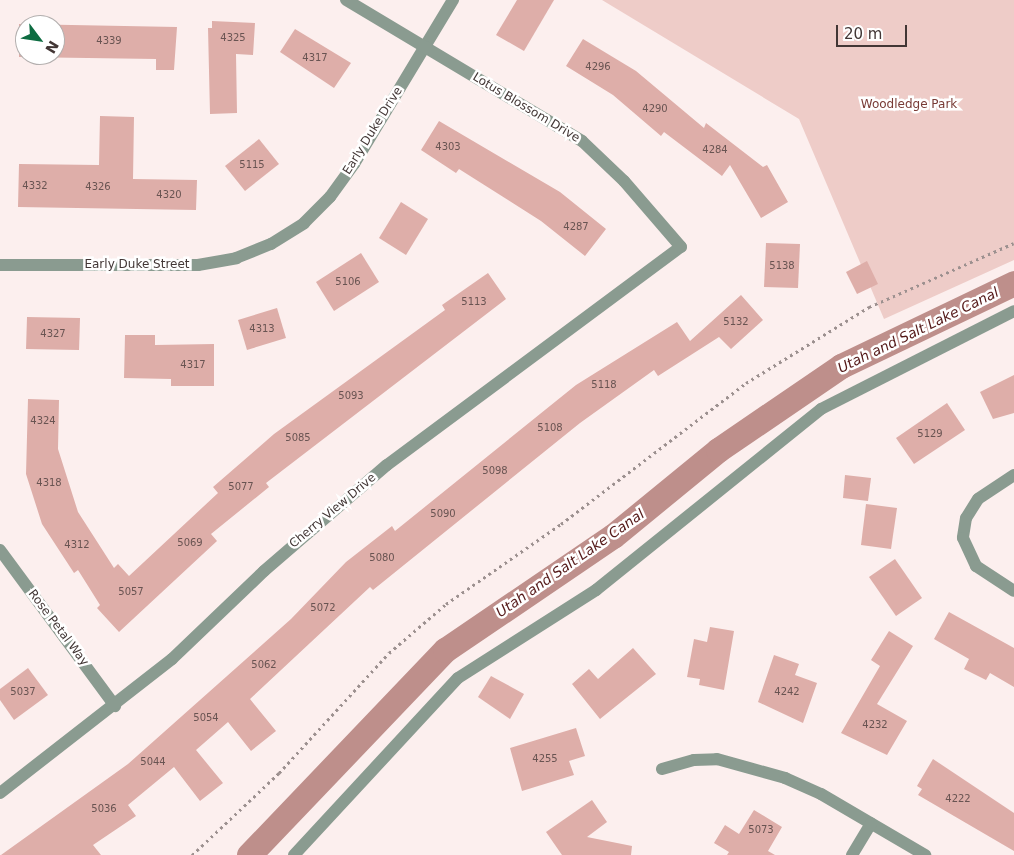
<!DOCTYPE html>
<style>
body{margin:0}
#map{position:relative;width:1014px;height:855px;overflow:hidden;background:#fcefee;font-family:"DejaVu Sans",sans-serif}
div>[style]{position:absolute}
.green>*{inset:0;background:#eeccc8}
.canal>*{height:25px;margin:-12.5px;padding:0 12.5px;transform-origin:12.5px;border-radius:12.5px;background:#be8f8b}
.building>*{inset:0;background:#deaea9}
.path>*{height:3px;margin-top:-1.5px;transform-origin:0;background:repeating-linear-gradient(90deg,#9c908f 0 2.5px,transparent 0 6.5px)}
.minor>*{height:12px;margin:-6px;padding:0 6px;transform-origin:6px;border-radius:6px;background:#8a9b90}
span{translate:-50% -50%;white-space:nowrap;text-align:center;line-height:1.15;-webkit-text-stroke:5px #fff;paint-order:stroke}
.number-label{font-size:10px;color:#695452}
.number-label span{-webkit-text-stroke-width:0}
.park-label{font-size:12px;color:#793b36}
.street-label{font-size:12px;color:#423635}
.water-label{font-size:14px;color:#541918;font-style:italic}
.north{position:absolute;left:15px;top:15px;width:50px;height:50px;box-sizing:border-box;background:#fff;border:1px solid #b3afae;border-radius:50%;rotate:121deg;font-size:14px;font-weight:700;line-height:20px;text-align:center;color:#423635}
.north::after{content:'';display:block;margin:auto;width:18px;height:22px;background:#0d6c41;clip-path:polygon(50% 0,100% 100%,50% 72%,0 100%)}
.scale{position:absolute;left:836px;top:25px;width:71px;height:22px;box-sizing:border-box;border:2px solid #423635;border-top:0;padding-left:6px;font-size:15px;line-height:18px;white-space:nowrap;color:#423635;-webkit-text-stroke:4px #fff;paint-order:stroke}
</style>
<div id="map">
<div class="green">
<i style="clip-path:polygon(602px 0,1014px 0,1014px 260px,884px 319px,799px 119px)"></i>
</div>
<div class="canal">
<i style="left:249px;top:855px;width:284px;rotate:-46.3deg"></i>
<i style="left:445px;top:650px;width:203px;rotate:-34.2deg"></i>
<i style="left:613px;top:536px;width:136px;rotate:-39.3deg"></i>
<i style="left:718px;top:450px;width:149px;rotate:-34.3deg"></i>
<i style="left:841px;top:366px;width:192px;rotate:-25.6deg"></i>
</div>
<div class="building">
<i style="clip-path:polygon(517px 0,554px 0,524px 51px,496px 35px)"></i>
<i style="clip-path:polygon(212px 21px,255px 23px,253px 55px,236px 54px,237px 113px,210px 114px,208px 28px,212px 28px)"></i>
<i style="clip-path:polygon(evenodd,19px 24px,177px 27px,174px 70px,156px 70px,156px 59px,19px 57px,19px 24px,25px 25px,55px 25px,55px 55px,25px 55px,25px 25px)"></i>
<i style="clip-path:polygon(295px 29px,351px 63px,334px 88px,280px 52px)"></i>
<i style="clip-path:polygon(583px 39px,636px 71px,704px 128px,706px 123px,763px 167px,767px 165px,788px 202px,761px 218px,730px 165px,722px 176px,664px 132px,661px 136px,613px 95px,566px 66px)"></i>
<i style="clip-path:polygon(100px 116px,134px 117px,133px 179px,197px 180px,196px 210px,18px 207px,19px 164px,99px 165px)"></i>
<i style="clip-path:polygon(439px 121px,560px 192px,606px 229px,585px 256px,541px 221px,459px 169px,456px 173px,421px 150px)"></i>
<i style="clip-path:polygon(259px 139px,279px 164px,245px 191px,225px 166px)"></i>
<i style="clip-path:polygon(401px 202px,428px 219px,406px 255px,379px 238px)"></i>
<i style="clip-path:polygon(766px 243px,800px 244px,798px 288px,764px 287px)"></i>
<i style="clip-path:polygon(361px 253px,379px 282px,334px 311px,316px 282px)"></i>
<i style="clip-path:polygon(867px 261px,878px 284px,857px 294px,846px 272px)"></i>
<i style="clip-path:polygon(488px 273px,506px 299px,266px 483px,269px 487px,211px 534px,217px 541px,119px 632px,97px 608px,100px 605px,78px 570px,74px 573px,42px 524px,26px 474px,28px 399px,59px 400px,58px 449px,78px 512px,114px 568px,118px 564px,129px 576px,218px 493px,213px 487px,274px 434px,445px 310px,442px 305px)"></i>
<i style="clip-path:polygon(741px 295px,763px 320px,731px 349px,719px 337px,658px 376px,654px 370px,580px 423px,373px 590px,370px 587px,250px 699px,276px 731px,251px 751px,228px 722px,196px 750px,223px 783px,200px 801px,174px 767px,128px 805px,136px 816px,93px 845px,101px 855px,1px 855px,128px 764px,291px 619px,346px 562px,392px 526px,395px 531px,576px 385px,677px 322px,690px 341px)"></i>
<i style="clip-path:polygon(277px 308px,286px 338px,247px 350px,238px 320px)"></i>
<i style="clip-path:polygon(27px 317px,80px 318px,79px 350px,26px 349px)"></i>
<i style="clip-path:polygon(125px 335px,155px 335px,155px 345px,214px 344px,214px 386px,171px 386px,171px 379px,124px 378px)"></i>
<i style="clip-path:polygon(1014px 375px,1014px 413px,993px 419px,980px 392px)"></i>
<i style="clip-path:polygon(947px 403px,965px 430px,914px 464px,896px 438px)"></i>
<i style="clip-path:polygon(845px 475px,871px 478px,868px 501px,843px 498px)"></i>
<i style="clip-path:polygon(866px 504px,897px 508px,891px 549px,861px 545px)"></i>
<i style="clip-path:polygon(895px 559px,922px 598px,896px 616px,869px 577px)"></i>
<i style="clip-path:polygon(949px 612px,1014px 648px,1014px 687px,990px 673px,986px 680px,964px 669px,969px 659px,934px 639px)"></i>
<i style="clip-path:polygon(710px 627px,734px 631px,724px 690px,699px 685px,700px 679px,687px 677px,694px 639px,707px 642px)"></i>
<i style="clip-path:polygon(889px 631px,913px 646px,877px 704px,907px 721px,887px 755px,841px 733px,880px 666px,871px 660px)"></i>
<i style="clip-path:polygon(633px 648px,656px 674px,600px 719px,572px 684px,589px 669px,598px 679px)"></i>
<i style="clip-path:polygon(774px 655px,799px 664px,795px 675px,817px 683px,803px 723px,758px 702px)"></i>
<i style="clip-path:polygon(28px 668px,48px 695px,14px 720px,0 700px,0 689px)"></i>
<i style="clip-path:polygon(491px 676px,524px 694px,510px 719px,478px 697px)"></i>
<i style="clip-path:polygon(576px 728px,585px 756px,569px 761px,574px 775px,522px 791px,510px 748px)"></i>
<i style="clip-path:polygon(933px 759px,1014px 813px,1014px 851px,918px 795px,922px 789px,917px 786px)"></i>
<i style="clip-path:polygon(592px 800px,607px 822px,587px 837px,632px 846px,631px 855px,562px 855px,546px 832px)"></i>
<i style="clip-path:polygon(754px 810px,782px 827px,768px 851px,775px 855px,727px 855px,729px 852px,714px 843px,725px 825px,739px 834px)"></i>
</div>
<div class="path">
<i style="left:192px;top:855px;width:120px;rotate:-43.3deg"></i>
<i style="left:279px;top:773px;width:163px;rotate:-47.5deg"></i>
<i style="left:389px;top:653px;width:75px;rotate:-40.7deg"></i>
<i style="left:446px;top:604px;width:140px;rotate:-34.8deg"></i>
<i style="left:561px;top:524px;width:233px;rotate:-37.3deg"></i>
<i style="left:746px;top:383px;width:145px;rotate:-31.7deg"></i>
<i style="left:869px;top:307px;width:158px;rotate:-23.8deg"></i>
</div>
<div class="minor">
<i style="left:0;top:265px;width:198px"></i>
<i style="left:198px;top:265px;width:39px;rotate:-10deg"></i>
<i style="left:236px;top:258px;width:38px;rotate:-22deg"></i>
<i style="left:271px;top:244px;width:39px;rotate:-32deg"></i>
<i style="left:304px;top:223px;width:37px;rotate:-45deg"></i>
<i style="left:330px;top:197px;width:41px;rotate:-54deg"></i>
<i style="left:354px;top:164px;width:192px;rotate:-58.9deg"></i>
<i style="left:1014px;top:475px;width:43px;rotate:146.3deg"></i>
<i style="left:978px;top:499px;width:22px;rotate:122deg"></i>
<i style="left:966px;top:518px;width:20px;rotate:99deg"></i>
<i style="left:963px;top:538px;width:31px;rotate:65deg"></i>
<i style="left:976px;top:566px;width:45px;rotate:33.3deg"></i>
<i style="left:0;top:550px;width:194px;rotate:53.6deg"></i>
<i style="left:662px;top:769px;width:33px;rotate:-16deg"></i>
<i style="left:694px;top:760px;width:23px;rotate:-2deg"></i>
<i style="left:717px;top:759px;width:71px;rotate:15.6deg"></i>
<i style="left:785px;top:778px;width:39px;rotate:24deg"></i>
<i style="left:821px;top:794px;width:121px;rotate:30.4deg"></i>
<i style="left:0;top:793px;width:218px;rotate:-37.9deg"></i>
<i style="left:172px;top:659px;width:127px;rotate:-43.7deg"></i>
<i style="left:264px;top:571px;width:162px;rotate:-40.8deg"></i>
<i style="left:387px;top:465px;width:366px;rotate:-36.6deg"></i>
<i style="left:681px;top:247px;width:87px;rotate:-130.8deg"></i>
<i style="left:624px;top:181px;width:58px;rotate:-136.4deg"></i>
<i style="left:582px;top:141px;width:275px;rotate:-149.1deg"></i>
<i style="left:294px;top:855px;width:241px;rotate:-47.2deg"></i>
<i style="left:458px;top:678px;width:164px;rotate:-32.5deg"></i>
<i style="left:596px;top:590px;width:289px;rotate:-38.8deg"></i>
<i style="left:821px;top:409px;width:216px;rotate:-26.9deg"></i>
<i style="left:852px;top:855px;width:37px;rotate:-59deg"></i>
</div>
<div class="number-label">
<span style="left:233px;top:38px">4325</span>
<span style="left:109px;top:41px">4339</span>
<span style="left:315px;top:58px">4317</span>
<span style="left:598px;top:67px">4296</span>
<span style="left:655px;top:109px">4290</span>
<span style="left:448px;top:147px">4303</span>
<span style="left:715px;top:150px">4284</span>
<span style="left:252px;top:165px">5115</span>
<span style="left:35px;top:186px">4332</span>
<span style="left:98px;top:187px">4326</span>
<span style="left:169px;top:195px">4320</span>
<span style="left:576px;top:227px">4287</span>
<span style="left:782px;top:266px">5138</span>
<span style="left:348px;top:282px">5106</span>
<span style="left:474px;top:302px">5113</span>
<span style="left:736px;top:322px">5132</span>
<span style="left:262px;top:329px">4313</span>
<span style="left:53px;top:334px">4327</span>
<span style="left:193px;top:365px">4317</span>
<span style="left:604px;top:385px">5118</span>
<span style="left:351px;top:396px">5093</span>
<span style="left:43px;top:421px">4324</span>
<span style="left:550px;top:428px">5108</span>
<span style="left:930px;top:434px">5129</span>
<span style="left:298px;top:438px">5085</span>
<span style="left:495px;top:471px">5098</span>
<span style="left:49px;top:483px">4318</span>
<span style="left:241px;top:487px">5077</span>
<span style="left:443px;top:514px">5090</span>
<span style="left:190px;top:543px">5069</span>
<span style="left:77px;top:545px">4312</span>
<span style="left:382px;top:558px">5080</span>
<span style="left:131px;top:592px">5057</span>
<span style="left:323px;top:608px">5072</span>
<span style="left:264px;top:665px">5062</span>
<span style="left:23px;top:692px">5037</span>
<span style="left:787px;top:692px">4242</span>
<span style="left:206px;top:718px">5054</span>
<span style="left:875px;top:725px">4232</span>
<span style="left:545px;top:759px">4255</span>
<span style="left:153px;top:762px">5044</span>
<span style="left:958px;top:799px">4222</span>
<span style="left:104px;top:809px">5036</span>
<span style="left:761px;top:830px">5073</span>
</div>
<div class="park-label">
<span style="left:909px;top:105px">Woodledge Park</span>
</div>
<div class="street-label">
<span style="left:526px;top:108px;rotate:31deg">Lotus Blossom Drive</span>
<span style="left:373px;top:131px;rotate:-58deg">Early Duke Drive</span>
<span style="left:137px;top:265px">Early Duke Street</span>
<span style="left:333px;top:511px;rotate:-40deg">Cherry View Drive</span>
<span style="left:58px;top:628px;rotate:53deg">Rose Petal Way</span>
</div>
<div class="water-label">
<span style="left:918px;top:330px;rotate:-26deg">Utah and Salt Lake Canal</span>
<span style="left:570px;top:563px;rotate:-35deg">Utah and Salt Lake Canal</span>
</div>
<div class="north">N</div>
<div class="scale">20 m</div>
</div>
